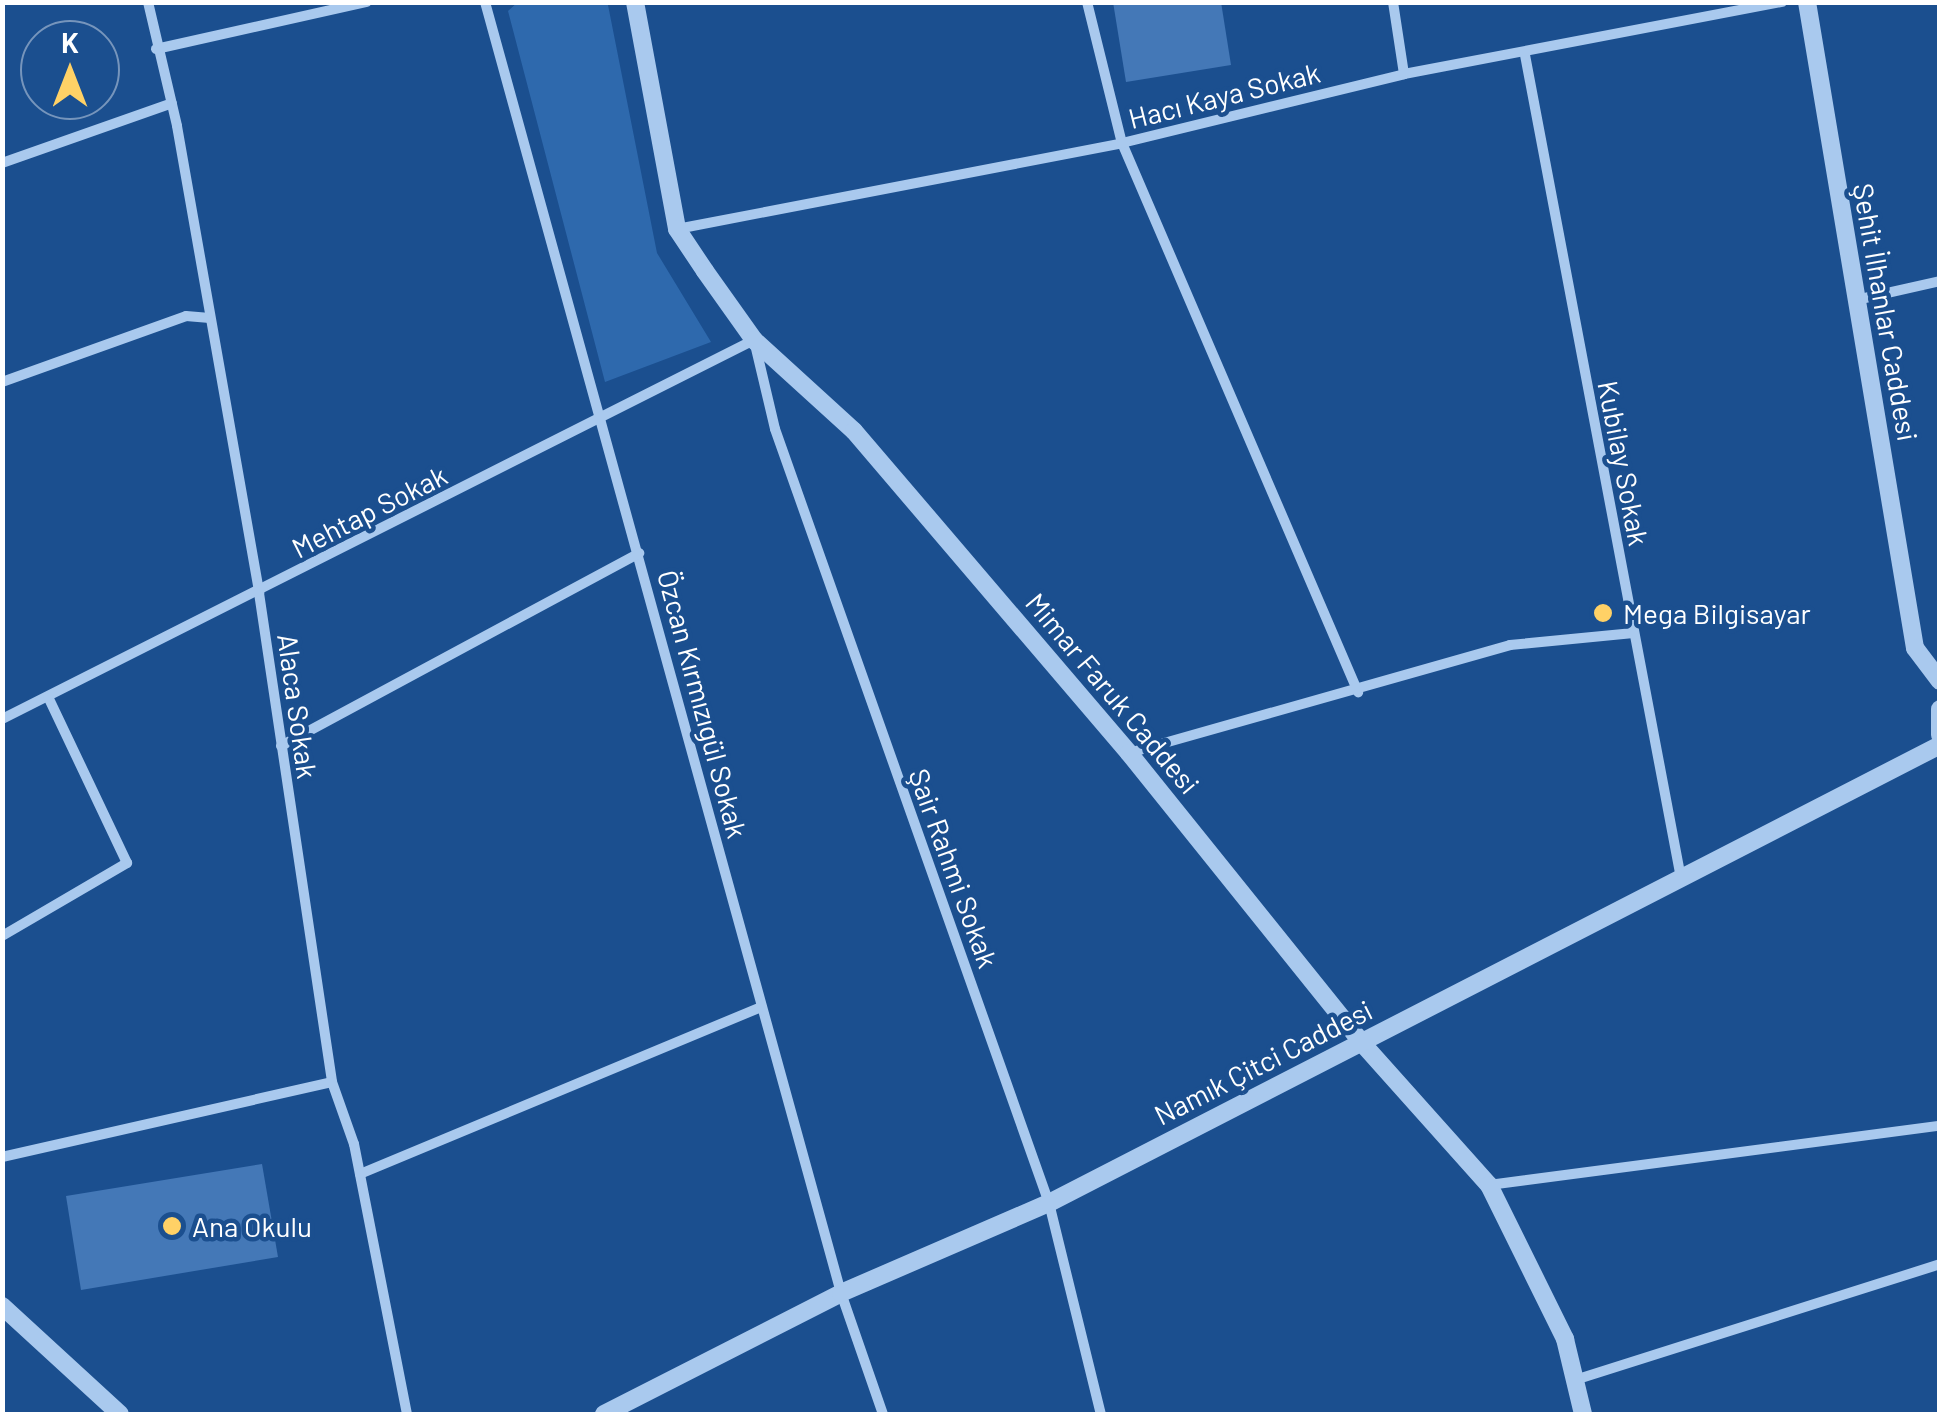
<!DOCTYPE html>
<meta charset="utf-8">
<style>
body{margin:0}
#map{position:relative;width:1942px;height:1417px;overflow:hidden;background:#1b4f8f;font-family:Barlow,sans-serif}
div>[style]{position:absolute}
.green>*{inset:0;background:#2e69ad}
.building>*{inset:0;background:#4478b7}
.minor>*{height:10px;margin:-5px;padding:0 5px;transform-origin:5px;border-radius:5px;background:#a9c9ee}
.tertiary>*{height:18px;margin:-9px;padding:0 9px;transform-origin:9px;border-radius:9px;background:#a9c9ee}
.dots>*{width:28px;height:28px;translate:-50% -50%;box-sizing:border-box;border:5px solid #1b4f8f;border-radius:50%}
span{translate:-50% -50%;white-space:nowrap;text-align:center;line-height:1.15;-webkit-text-stroke:9px #1b4f8f;paint-order:stroke}
.street-label{font-size:28px;color:#fff}
.poi-label{font-size:28px;color:#fff}
.left{translate:0 -50%;text-align:left}
.frame{position:absolute;inset:0;border:5px solid #fff;pointer-events:none}
.north{position:absolute;left:20px;top:20px;width:100px;height:100px;box-sizing:border-box;background:#1b4f8f;border:2px solid #7695bc;border-radius:50%;rotate:0deg;font-size:28px;font-weight:700;line-height:40px;text-align:center;color:#fff}
.north::after{content:'';display:block;margin:auto;width:35px;height:45px;background:#ffd166;clip-path:polygon(50% 0,100% 100%,50% 72%,0 100%)}
</style>
<div id="map">
<div class="green">
<i style="clip-path:polygon(518px 2px,608px 5px,657px 253px,711px 342px,605px 382px,508px 11px)"></i>
</div>
<div class="building">
<i style="clip-path:polygon(1113px 2px,1221px 2px,1231px 65px,1126px 82px)"></i>
<i style="clip-path:polygon(262px 1164px,278px 1257px,81px 1290px,66px 1196px)"></i>
</div>
<div class="minor">
<i style="left:148px;top:2px;width:127px;rotate:76.8deg"></i>
<i style="left:177px;top:126px;width:474px;rotate:80deg"></i>
<i style="left:259px;top:593px;width:494px;rotate:81.5deg"></i>
<i style="left:332px;top:1082px;width:66px;rotate:70.5deg"></i>
<i style="left:354px;top:1144px;width:275px;rotate:78.9deg"></i>
<i style="left:485px;top:2px;width:1339px;rotate:74.58deg"></i>
<i style="left:841px;top:1293px;width:128px;rotate:70.9deg"></i>
<i style="left:1087px;top:2px;width:145px;rotate:76.1deg"></i>
<i style="left:1122px;top:143px;width:598px;rotate:66.74deg"></i>
<i style="left:1393px;top:2px;width:73px;rotate:81.3deg"></i>
<i style="left:156px;top:49px;width:216px;rotate:-12.6deg"></i>
<i style="left:1525px;top:55px;width:838px;rotate:79.27deg"></i>
<i style="left:2px;top:163px;width:180px;rotate:-19.4deg"></i>
<i style="left:677px;top:229px;width:453px;rotate:-10.9deg"></i>
<i style="left:1122px;top:143px;width:290px;rotate:-13.7deg"></i>
<i style="left:1404px;top:74px;width:385px;rotate:-10.8deg"></i>
<i style="left:1856px;top:300px;width:86px;rotate:-12.7deg"></i>
<i style="left:2px;top:382px;width:195px;rotate:-19.7deg"></i>
<i style="left:186px;top:316px;width:24px;rotate:5deg"></i>
<i style="left:2px;top:719px;width:842px;rotate:-26.75deg"></i>
<i style="left:754px;top:340px;width:91px;rotate:76.7deg"></i>
<i style="left:775px;top:429px;width:821px;rotate:70.51deg"></i>
<i style="left:1049px;top:1203px;width:217px;rotate:76.2deg"></i>
<i style="left:281px;top:746px;width:407px;rotate:-28.3deg"></i>
<i style="left:1129px;top:753px;width:396px;rotate:-15.8deg"></i>
<i style="left:1510px;top:645px;width:124px;rotate:-5.6deg"></i>
<i style="left:2px;top:936px;width:145px;rotate:-30.3deg"></i>
<i style="left:127px;top:863px;width:184px;rotate:-115.4deg"></i>
<i style="left:2px;top:1157px;width:338px;rotate:-12.8deg"></i>
<i style="left:360px;top:1174px;width:435px;rotate:-22.6deg"></i>
<i style="left:1489px;top:1185px;width:455px;rotate:-7.5deg"></i>
<i style="left:1578px;top:1379px;width:380px;rotate:-17.6deg"></i>
</div>
<div class="tertiary">
<i style="left:635px;top:2px;width:231px;rotate:79.5deg"></i>
<i style="left:677px;top:229px;width:50px;rotate:56.3deg"></i>
<i style="left:705px;top:271px;width:85px;rotate:54.6deg"></i>
<i style="left:754px;top:340px;width:135px;rotate:42.3deg"></i>
<i style="left:854px;top:431px;width:423px;rotate:49.5deg"></i>
<i style="left:1129px;top:753px;width:372px;rotate:51.2deg"></i>
<i style="left:1362px;top:1043px;width:191px;rotate:48.2deg"></i>
<i style="left:1489px;top:1185px;width:172px;rotate:63.7deg"></i>
<i style="left:1565px;top:1339px;width:77px;rotate:76.5deg"></i>
<i style="left:1807px;top:2px;width:655px;rotate:80.51deg"></i>
<i style="left:1915px;top:648px;width:41px;rotate:52.9deg"></i>
<i style="left:1940px;top:709px;width:26px;rotate:90deg"></i>
<i style="left:2px;top:1306px;width:160px;rotate:42.5deg"></i>
<i style="left:604px;top:1414px;width:266px;rotate:-27deg"></i>
<i style="left:841px;top:1293px;width:227px;rotate:-23.4deg"></i>
<i style="left:1049px;top:1203px;width:1002px;rotate:-27.2deg"></i>
</div>
<div class="dots">
<i style="left:1603px;top:613px;background:#ffd166"></i>
<i style="left:172px;top:1226px;background:#ffd166"></i>
</div>
<div class="street-label">
<span style="left:1224px;top:95px;rotate:-14deg">Hacı Kaya Sokak</span>
<span style="left:1886px;top:312px;rotate:80deg">Şehit İlhanlar Caddesi</span>
<span style="left:1624px;top:463px;rotate:79deg">Kubilay Sokak</span>
<span style="left:369px;top:511px;rotate:-27deg">Mehtap Sokak</span>
<span style="left:1113px;top:693px;rotate:50deg">Mimar Faruk Caddesi</span>
<span style="left:703px;top:704px;rotate:75deg">Özcan Kırmızıgül Sokak</span>
<span style="left:298px;top:706px;rotate:82deg">Alaca Sokak</span>
<span style="left:954px;top:868px;rotate:70deg">Şair Rahmi Sokak</span>
<span style="left:1263px;top:1062px;rotate:-27deg">Namık Çitci Caddesi</span>
</div>
<div class="poi-label">
<span class="left" style="left:1623px;top:613px">Mega Bilgisayar</span>
<span class="left" style="left:192px;top:1226px">Ana Okulu</span>
</div>
<div class="frame"></div>
<div class="north">K</div>
</div>
